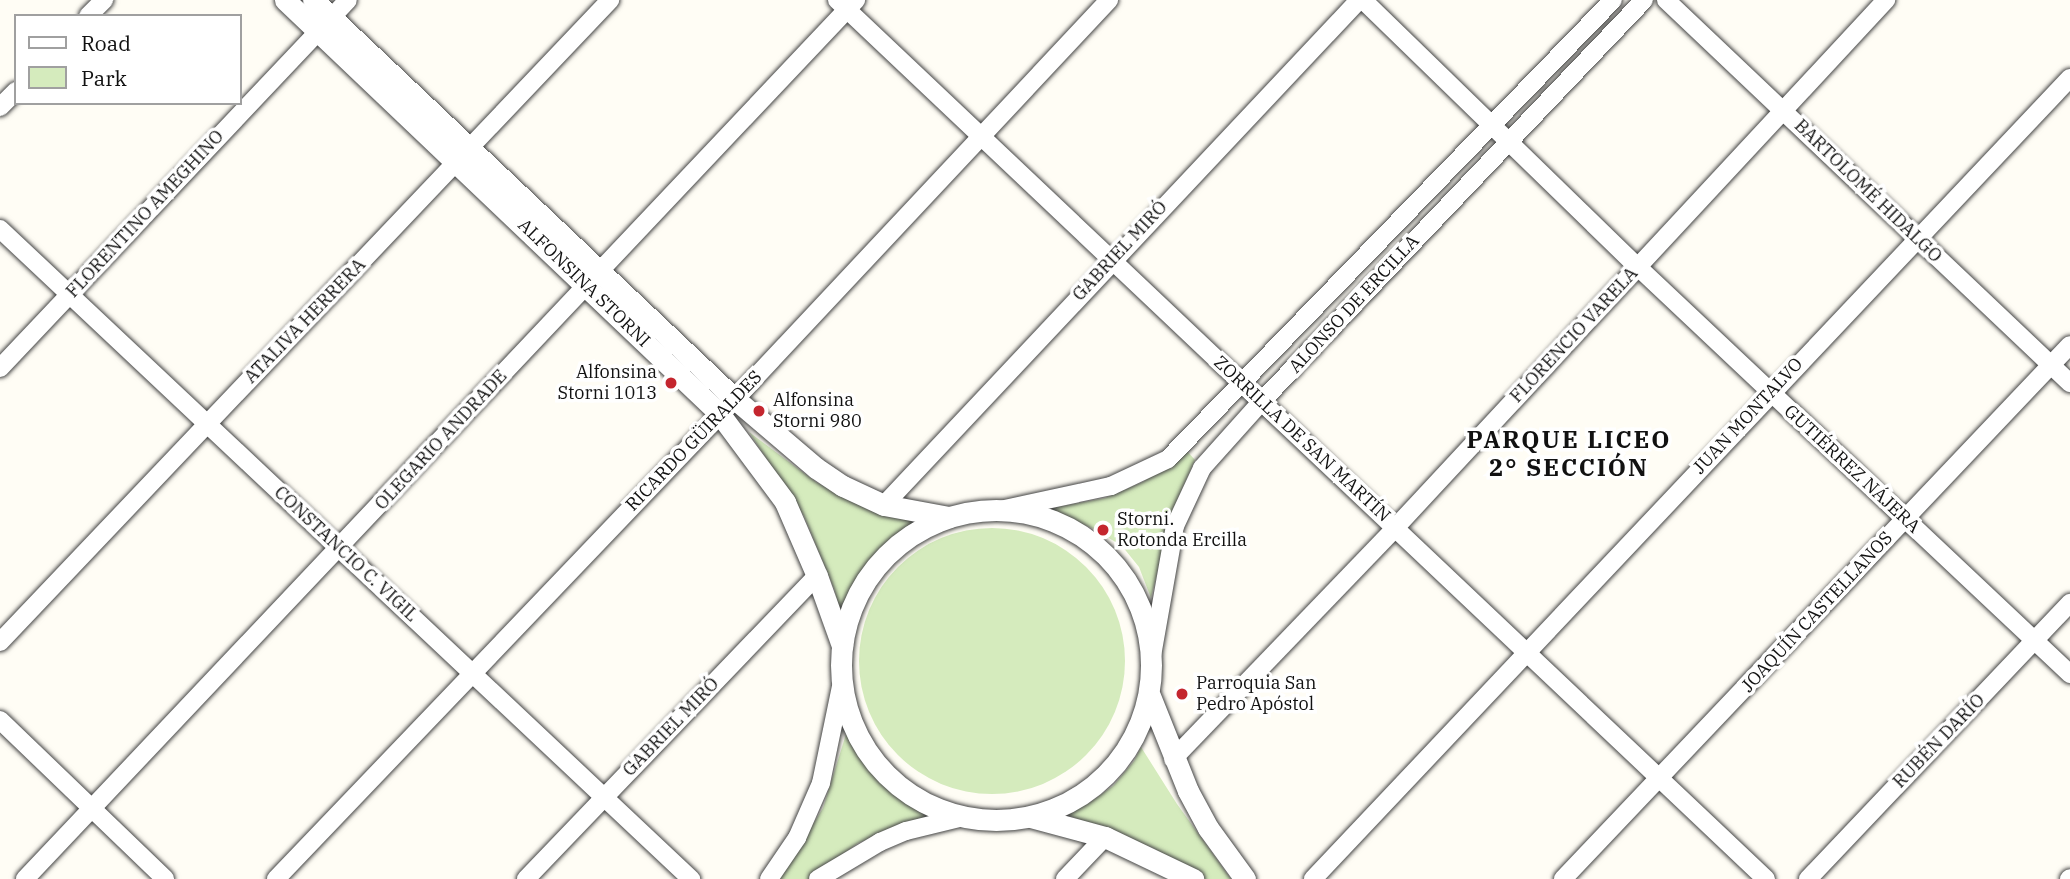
<!DOCTYPE html>
<meta charset="utf-8">
<style>
body{margin:0}
#map{position:relative;width:2070px;height:879px;overflow:hidden;background:#fffdf5;font-family:"IBM Plex Serif",serif}
div>[style]{position:absolute}
.green>*{inset:0;background:#d5ebbd}
.round{border-radius:50%}
.roads{filter:drop-shadow(0 0 2px #444) drop-shadow(0 0 2px #444)}
.minor>*{height:18px;margin:-9px;padding:0 9px;transform-origin:9px;border-radius:9px;background:#fff}
.tertiary>*{height:21px;margin:-10.5px;padding:0 10.5px;transform-origin:10.5px;border-radius:10.5px;background:#fff}
.tertiary>.ring{margin:-10.5px;padding:0;box-sizing:content-box;background:none;border:21px solid #fff;border-radius:50%}
.dots>*{width:19px;height:19px;translate:-50% -50%;box-sizing:border-box;border:4px solid #fff;border-radius:50%}
span{translate:-50% -50%;white-space:nowrap;text-align:center;line-height:1.15;-webkit-text-stroke:7px #fff;paint-order:stroke}
.street-label{font-size:18px;color:#111}
.poi-label{font-size:18px;color:#111}
.right{translate:-100% -50%;text-align:right}
.left{translate:0 -50%;text-align:left}
.district-label{font-size:24px;color:#111;font-weight:700;letter-spacing:2px}
.legend{position:absolute;left:14px;top:14px;width:228px;height:91px;box-sizing:border-box;background:#fff;border:2px solid #a0a0a0;margin:0;padding:9px 12px;list-style:none;font-size:21px;color:#111}
.legend li{display:flex;align-items:center;gap:14px;height:35px}
.legend b{width:35px;border:2px solid #a0a0a0}
</style>
<div id="map">
<div class="green">
<i style="clip-path:polygon(749px 432px,816px 482px,851px 501px,891px 515px,930px 521px,891px 541px,875px 557px,852px 590px,841px 620px,835px 591px,804px 516px)"></i>
<i style="clip-path:polygon(1187px 451px,1195px 460px,1173px 509px,1151px 598px,1139px 567px,1122px 546px,1094px 529px,1047px 509px,1105px 498px,1143px 482px)"></i>
<i class="round" style="left:859px;top:528px;width:266px;height:266px"></i>
<i style="clip-path:polygon(847px 731px,864px 763px,898px 794px,938px 818px,902px 826px,858px 843px,809px 879px,779px 879px,823px 808px)"></i>
<i style="clip-path:polygon(1141px 747px,1177px 804px,1231px 879px,1203px 879px,1153px 848px,1065px 814px,1089px 803px,1113px 786px,1134px 761px)"></i>
</div>
<div class="roads">
<div class="minor">
<i style="left:837px;top:0;width:1279px;rotate:43.42deg"></i>
<i style="left:1363px;top:0;width:383px;rotate:44.2deg"></i>
<i style="left:1638px;top:267px;width:594px;rotate:43.29deg"></i>
<i style="left:1666px;top:0;width:557px;rotate:43.47deg"></i>
<i style="left:88px;top:16px;width:23px;rotate:-45deg"></i>
<i style="left:0;top:107px;width:23px;rotate:-45deg"></i>
<i style="left:0;top:229px;width:949px;rotate:43.25deg"></i>
<i style="left:0;top:368px;width:506px;rotate:-46.6deg"></i>
<i style="left:884px;top:505px;width:693px;rotate:-46.75deg"></i>
<i style="left:1000px;top:510px;width:114px;rotate:-12.2deg"></i>
<i style="left:1111px;top:486px;width:63px;rotate:-25.3deg"></i>
<i style="left:1168px;top:459px;width:639px;rotate:-45.89deg"></i>
<i style="left:0;top:642px;width:886px;rotate:-46.46deg"></i>
<i style="left:1152px;top:656px;width:132px;rotate:-80deg"></i>
<i style="left:1175px;top:526px;width:64px;rotate:-65deg"></i>
<i style="left:1202px;top:468px;width:89px;rotate:-48.2deg"></i>
<i style="left:1261px;top:402px;width:555px;rotate:-46.39deg"></i>
<i style="left:0;top:720px;width:229px;rotate:43.9deg"></i>
<i style="left:1173px;top:759px;width:322px;rotate:-46.1deg"></i>
<i style="left:1396px;top:527px;width:720px;rotate:-47.08deg"></i>
<i style="left:25px;top:879px;width:1210px;rotate:-46.61deg"></i>
<i style="left:276px;top:879px;width:664px;rotate:-46.28deg"></i>
<i style="left:735px;top:399px;width:547px;rotate:-46.85deg"></i>
<i style="left:526px;top:879px;width:420px;rotate:-46.2deg"></i>
<i style="left:769px;top:879px;width:50px;rotate:-55.7deg"></i>
<i style="left:797px;top:838px;width:60px;rotate:-66.4deg"></i>
<i style="left:821px;top:783px;width:103px;rotate:-78.3deg"></i>
<i style="left:818px;top:879px;width:72px;rotate:-30.8deg"></i>
<i style="left:880px;top:842px;width:28px;rotate:-23deg"></i>
<i style="left:906px;top:831px;width:59px;rotate:-13.8deg"></i>
<i style="left:1065px;top:879px;width:58px;rotate:-46.4deg"></i>
<i style="left:1313px;top:879px;width:1102px;rotate:-46.62deg"></i>
<i style="left:1563px;top:879px;width:736px;rotate:-46.49deg"></i>
<i style="left:1808px;top:879px;width:381px;rotate:-46.5deg"></i>
<i style="left:2069px;top:879px;width:1px;rotate:-45deg"></i>
</div>
<div class="tertiary">
<i style="left:285px;top:0;width:599px;rotate:43.58deg"></i>
<i style="left:719px;top:413px;width:111px;rotate:53.4deg"></i>
<i style="left:785px;top:502px;width:81px;rotate:66.6deg"></i>
<i style="left:817px;top:576px;width:74px;rotate:70.3deg"></i>
<i style="left:313px;top:0;width:581px;rotate:43.4deg"></i>
<i style="left:735px;top:399px;width:106px;rotate:40.4deg"></i>
<i style="left:816px;top:468px;width:32px;rotate:34deg"></i>
<i style="left:843px;top:486px;width:45px;rotate:24.9deg"></i>
<i style="left:884px;top:505px;width:66px;rotate:10.5deg"></i>
<i class="ring" style="left:841px;top:510px;width:289px;height:289px"></i>
<i style="left:1150px;top:696px;width:102px;rotate:68.2deg"></i>
<i style="left:1188px;top:791px;width:42px;rotate:61.6deg"></i>
<i style="left:1208px;top:828px;width:63px;rotate:54deg"></i>
<i style="left:1031px;top:817px;width:77px;rotate:15.1deg"></i>
<i style="left:1105px;top:837px;width:98px;rotate:25.5deg"></i>
</div>
</div>
<div class="dots">
<i style="left:671px;top:383px;background:#c4262e"></i>
<i style="left:759px;top:411px;background:#c4262e"></i>
<i style="left:1103px;top:530px;background:#c4262e"></i>
<i style="left:1182px;top:694px;background:#c4262e"></i>
</div>
<div class="street-label">
<span style="left:1868px;top:191px;rotate:44deg">BARTOLOMÉ HIDALGO</span>
<span style="left:145px;top:214px;rotate:-47deg">FLORENTINO AMEGHINO</span>
<span style="left:1120px;top:251px;rotate:-47deg">GABRIEL MIRÓ</span>
<span style="left:584px;top:283px;rotate:44deg">ALFONSINA STORNI</span>
<span style="left:1354px;top:304px;rotate:-47deg">ALONSO DE ERCILLA</span>
<span style="left:305px;top:321px;rotate:-46deg">ATALIVA HERRERA</span>
<span style="left:1574px;top:335px;rotate:-47deg">FLORENCIO VARELA</span>
<span style="left:1748px;top:416px;rotate:-47deg">JUAN MONTALVO</span>
<span style="left:1302px;top:439px;rotate:43deg">ZORRILLA DE SAN MARTÍN</span>
<span style="left:441px;top:440px;rotate:-47deg">OLEGARIO ANDRADE</span>
<span style="left:694px;top:441px;rotate:-46deg">RICARDO GÜIRALDES</span>
<span style="left:1852px;top:469px;rotate:43deg">GUTIÉRREZ NÁJERA</span>
<span style="left:346px;top:554px;rotate:43deg">CONSTANCIO C. VIGIL</span>
<span style="left:1817px;top:612px;rotate:-47deg">JOAQUÍN CASTELLANOS</span>
<span style="left:671px;top:727px;rotate:-46deg">GABRIEL MIRÓ</span>
<span style="left:1939px;top:741px;rotate:-46deg">RUBÉN DARÍO</span>
</div>
<div class="poi-label">
<span class="right" style="left:657px;top:383px">Alfonsina<br>Storni 1013</span>
<span class="left" style="left:773px;top:411px">Alfonsina<br>Storni 980</span>
<span class="left" style="left:1117px;top:530px">Storni.<br>Rotonda Ercilla</span>
<span class="left" style="left:1196px;top:694px">Parroquia San<br>Pedro Apóstol</span>
</div>
<div class="district-label">
<span style="left:1569px;top:454px">PARQUE LICEO<br>2° SECCIÓN</span>
</div>
<ul class="legend">
<li><b style="height:9px;background:#fff"></b>Road</li>
<li><b style="height:19px;background:#d5ebbd"></b>Park</li>
</ul>
</div>
